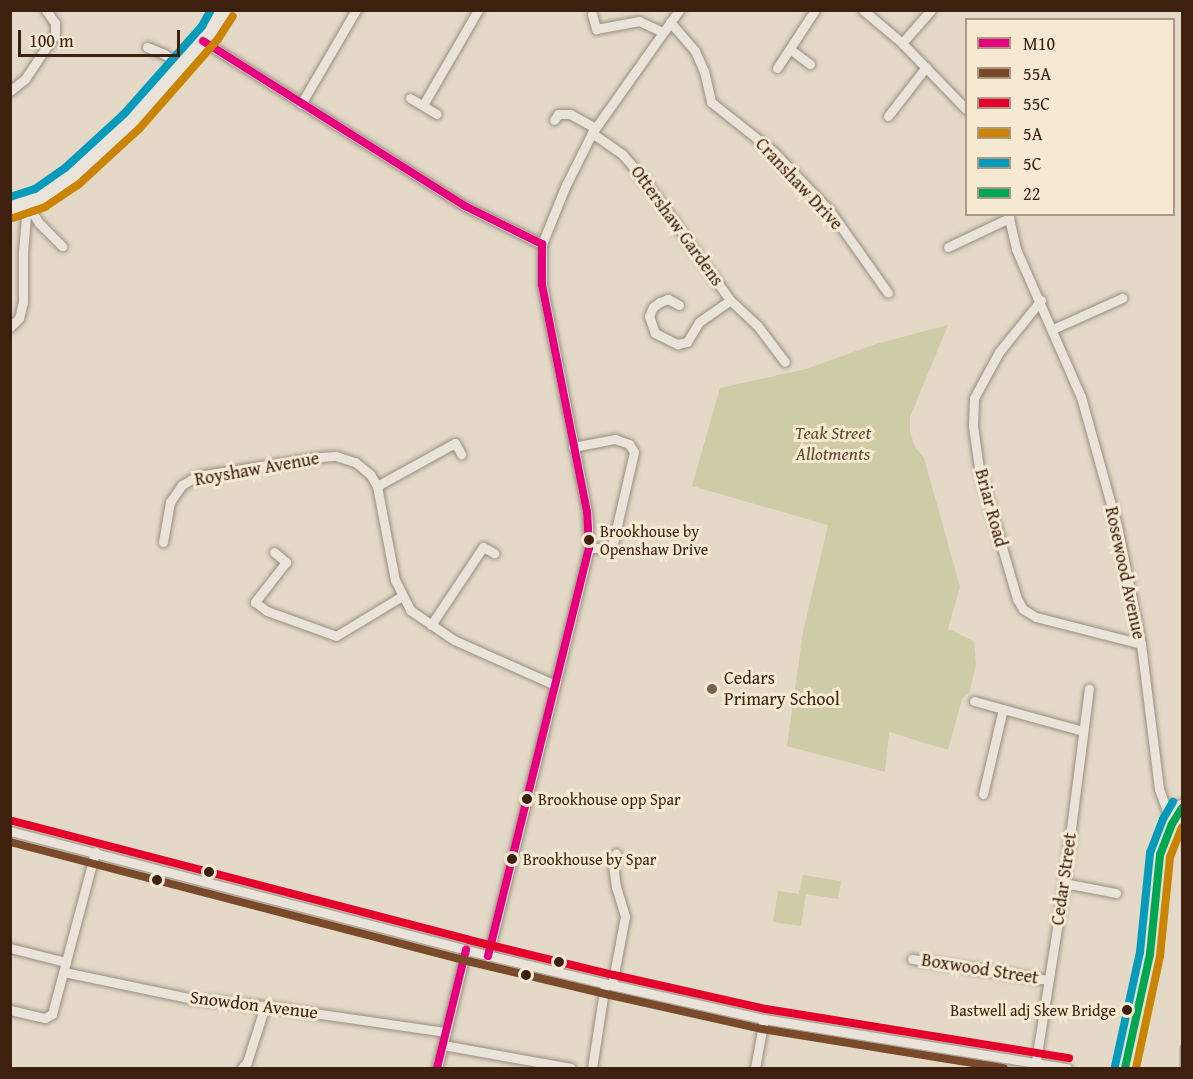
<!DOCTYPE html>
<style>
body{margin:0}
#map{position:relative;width:1193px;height:1079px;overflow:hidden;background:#e3d9c6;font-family:"Gentium Book Plus",serif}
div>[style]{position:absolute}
.green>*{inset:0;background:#cecba7}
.roads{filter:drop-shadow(0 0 2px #988e82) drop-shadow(0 0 2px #988e82)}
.street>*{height:9px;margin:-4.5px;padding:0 4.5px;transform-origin:4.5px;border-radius:4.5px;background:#e9e3da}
.secondary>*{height:14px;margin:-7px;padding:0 7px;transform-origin:7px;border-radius:7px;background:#e9e3da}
.highway>*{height:16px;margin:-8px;padding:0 8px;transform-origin:8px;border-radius:8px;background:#e5dfd4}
.rail>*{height:5px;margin-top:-2.5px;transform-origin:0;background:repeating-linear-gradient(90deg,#f5e9d2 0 9px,#a9a299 0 18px);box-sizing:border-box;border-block:2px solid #a9a299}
.bus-1>*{height:8px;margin:-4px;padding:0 4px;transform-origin:4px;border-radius:4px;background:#e5007d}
.bus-2>*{height:8px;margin:-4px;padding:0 4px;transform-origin:4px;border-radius:4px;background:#7a4b2a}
.bus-3>*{height:8px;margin:-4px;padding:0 4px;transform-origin:4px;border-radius:4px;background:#e4002b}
.bus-4>*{height:8px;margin:-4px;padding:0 4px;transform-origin:4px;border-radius:4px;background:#c98404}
.bus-5>*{height:8px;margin:-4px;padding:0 4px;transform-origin:4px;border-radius:4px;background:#069bbb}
.bus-6>*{height:8px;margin:-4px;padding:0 4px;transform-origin:4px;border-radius:4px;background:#00a651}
.dots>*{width:16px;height:16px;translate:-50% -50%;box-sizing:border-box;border:3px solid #f5e9d2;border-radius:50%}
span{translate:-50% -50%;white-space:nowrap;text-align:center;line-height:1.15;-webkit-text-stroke:6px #f5e9d2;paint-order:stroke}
.bus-label{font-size:16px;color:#3e200f}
.left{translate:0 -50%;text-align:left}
.right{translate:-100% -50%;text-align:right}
.street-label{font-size:18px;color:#3e200f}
.park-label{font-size:18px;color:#5e482e;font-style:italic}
.poi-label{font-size:18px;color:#3e200f}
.frame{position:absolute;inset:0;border:12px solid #3e200f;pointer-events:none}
.legend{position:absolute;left:965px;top:18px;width:210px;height:198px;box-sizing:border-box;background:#f5e9d2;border:2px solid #ac9984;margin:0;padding:8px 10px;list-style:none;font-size:18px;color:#3e200f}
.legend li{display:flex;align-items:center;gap:12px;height:30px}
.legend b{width:30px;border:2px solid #ac9984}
.scale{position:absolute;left:18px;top:30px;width:162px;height:27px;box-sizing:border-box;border:3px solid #3e200f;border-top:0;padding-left:8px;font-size:18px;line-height:21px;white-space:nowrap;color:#3e200f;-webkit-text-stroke:4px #f5e9d2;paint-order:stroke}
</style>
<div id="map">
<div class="green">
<i style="clip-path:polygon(948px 325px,910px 417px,910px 432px,915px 447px,924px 458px,960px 587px,948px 629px,974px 641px,976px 664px,970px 691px,962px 699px,948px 750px,889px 732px,885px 772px,787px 746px,803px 632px,828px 525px,692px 486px,720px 388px,806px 369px,876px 344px)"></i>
<i style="clip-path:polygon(803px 875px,841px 881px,838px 899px,806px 894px,801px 926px,773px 922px,778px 891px,799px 894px)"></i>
</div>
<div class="roads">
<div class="street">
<i style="left:863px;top:10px;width:51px;rotate:40.2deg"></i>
<i style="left:902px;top:43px;width:92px;rotate:45.9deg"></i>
<i style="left:592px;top:14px;width:16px;rotate:75deg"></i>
<i style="left:596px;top:29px;width:44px;rotate:-10.5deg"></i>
<i style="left:639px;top:21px;width:26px;rotate:25deg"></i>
<i style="left:670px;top:22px;width:38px;rotate:49deg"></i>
<i style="left:695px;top:51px;width:22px;rotate:66deg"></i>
<i style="left:704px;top:71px;width:32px;rotate:77deg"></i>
<i style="left:711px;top:102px;width:80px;rotate:38.4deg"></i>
<i style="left:774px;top:152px;width:81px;rotate:46.5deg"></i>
<i style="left:830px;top:211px;width:100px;rotate:54.7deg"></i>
<i style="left:203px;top:41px;width:310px;rotate:32.2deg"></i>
<i style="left:465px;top:206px;width:86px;rotate:26.3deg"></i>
<i style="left:902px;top:43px;width:44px;rotate:-48.7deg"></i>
<i style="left:147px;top:47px;width:18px;rotate:22deg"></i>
<i style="left:164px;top:54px;width:22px;rotate:34deg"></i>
<i style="left:790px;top:49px;width:25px;rotate:37deg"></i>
<i style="left:777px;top:68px;width:69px;rotate:-56.8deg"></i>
<i style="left:10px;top:91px;width:19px;rotate:-39deg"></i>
<i style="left:25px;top:79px;width:54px;rotate:-56.3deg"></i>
<i style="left:55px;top:34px;width:11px;rotate:-90deg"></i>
<i style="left:55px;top:23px;width:16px;rotate:-125deg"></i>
<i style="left:410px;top:98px;width:31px;rotate:31deg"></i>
<i style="left:301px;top:104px;width:109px;rotate:-59.7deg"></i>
<i style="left:423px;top:105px;width:110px;rotate:-59.9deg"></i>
<i style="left:888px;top:116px;width:62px;rotate:-52.2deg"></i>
<i style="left:554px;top:120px;width:7px;rotate:-56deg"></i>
<i style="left:558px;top:114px;width:12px"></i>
<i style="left:570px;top:114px;width:29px;rotate:29deg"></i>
<i style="left:592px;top:133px;width:38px;rotate:35deg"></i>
<i style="left:623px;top:155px;width:30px;rotate:49deg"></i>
<i style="left:643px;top:178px;width:150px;rotate:54.5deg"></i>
<i style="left:730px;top:300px;width:37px;rotate:43deg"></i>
<i style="left:757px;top:325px;width:46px;rotate:52.9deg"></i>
<i style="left:28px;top:205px;width:21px;rotate:59deg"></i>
<i style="left:39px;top:223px;width:33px;rotate:45deg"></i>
<i style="left:1008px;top:214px;width:36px;rotate:77deg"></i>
<i style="left:1016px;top:249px;width:162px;rotate:66.3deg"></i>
<i style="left:1081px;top:397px;width:134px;rotate:74.4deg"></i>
<i style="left:1117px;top:526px;width:120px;rotate:78.5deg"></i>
<i style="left:1141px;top:644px;width:146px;rotate:82.9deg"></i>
<i style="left:1159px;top:789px;width:37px;rotate:70deg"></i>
<i style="left:948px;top:247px;width:68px;rotate:-25.4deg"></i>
<i style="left:1041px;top:300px;width:67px;rotate:128.9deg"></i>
<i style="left:999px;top:352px;width:52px;rotate:118.5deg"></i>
<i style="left:974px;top:398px;width:28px;rotate:92deg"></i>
<i style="left:973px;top:426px;width:42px;rotate:81.9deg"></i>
<i style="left:979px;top:468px;width:136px;rotate:73.8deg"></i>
<i style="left:1017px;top:599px;width:12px;rotate:59deg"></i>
<i style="left:1023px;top:609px;width:15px;rotate:32deg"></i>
<i style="left:1036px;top:617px;width:108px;rotate:14.4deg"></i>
<i style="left:679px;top:305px;width:13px;rotate:-151deg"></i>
<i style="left:668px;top:299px;width:9px;rotate:159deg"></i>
<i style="left:660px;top:302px;width:9px;rotate:144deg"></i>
<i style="left:653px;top:307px;width:10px;rotate:114deg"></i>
<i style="left:649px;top:316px;width:18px;rotate:71deg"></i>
<i style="left:655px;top:333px;width:25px;rotate:27deg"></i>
<i style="left:677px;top:344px;width:10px;rotate:-11deg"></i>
<i style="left:687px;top:342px;width:23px;rotate:-59deg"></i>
<i style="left:699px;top:322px;width:38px;rotate:-35deg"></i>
<i style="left:10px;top:327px;width:13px;rotate:-45deg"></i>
<i style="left:19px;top:318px;width:16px;rotate:-76deg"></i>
<i style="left:23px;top:302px;width:50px;rotate:-90deg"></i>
<i style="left:23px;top:252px;width:48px;rotate:-85.2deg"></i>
<i style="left:1053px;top:329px;width:76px;rotate:-24.2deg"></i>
<i style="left:573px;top:447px;width:43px;rotate:-10.8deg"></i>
<i style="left:615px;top:439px;width:15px;rotate:20deg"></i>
<i style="left:629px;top:444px;width:9px;rotate:58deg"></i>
<i style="left:634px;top:452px;width:93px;rotate:103deg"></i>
<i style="left:613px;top:543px;width:6px;rotate:129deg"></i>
<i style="left:609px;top:548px;width:20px;rotate:180deg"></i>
<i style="left:377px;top:486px;width:89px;rotate:-28.9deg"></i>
<i style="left:455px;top:443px;width:13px;rotate:61deg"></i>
<i style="left:163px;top:542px;width:41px;rotate:-80.1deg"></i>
<i style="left:170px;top:502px;width:21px;rotate:-55deg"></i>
<i style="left:182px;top:485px;width:17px;rotate:-31deg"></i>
<i style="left:197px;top:476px;width:124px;rotate:-8.8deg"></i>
<i style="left:320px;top:457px;width:16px;rotate:-4deg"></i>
<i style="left:336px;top:456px;width:20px;rotate:18deg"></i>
<i style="left:355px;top:462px;width:19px;rotate:39deg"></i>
<i style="left:370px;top:474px;width:14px;rotate:60deg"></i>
<i style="left:377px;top:486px;width:96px;rotate:79.2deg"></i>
<i style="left:395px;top:580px;width:34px;rotate:63deg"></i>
<i style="left:410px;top:610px;width:53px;rotate:34.3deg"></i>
<i style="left:454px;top:640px;width:111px;rotate:24deg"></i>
<i style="left:274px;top:552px;width:16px;rotate:40deg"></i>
<i style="left:286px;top:562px;width:51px;rotate:127.8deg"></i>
<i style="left:255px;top:602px;width:15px;rotate:37deg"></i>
<i style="left:267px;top:611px;width:73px;rotate:19.9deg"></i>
<i style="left:336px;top:636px;width:77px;rotate:-31.2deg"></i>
<i style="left:431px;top:625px;width:94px;rotate:-56.3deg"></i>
<i style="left:483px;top:547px;width:13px;rotate:29deg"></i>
<i style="left:974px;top:701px;width:113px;rotate:15.4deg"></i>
<i style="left:983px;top:794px;width:87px;rotate:-76.8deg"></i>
<i style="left:10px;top:831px;width:471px;rotate:14.6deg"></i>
<i style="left:466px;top:950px;width:150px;rotate:13.5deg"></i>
<i style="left:612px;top:985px;width:156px;rotate:12.6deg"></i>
<i style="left:764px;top:1019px;width:307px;rotate:9.2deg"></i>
<i style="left:1064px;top:883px;width:53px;rotate:10.9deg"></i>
<i style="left:10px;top:948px;width:58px;rotate:14deg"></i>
<i style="left:488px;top:956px;width:420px;rotate:-76.1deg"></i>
<i style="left:589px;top:548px;width:36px;rotate:-93deg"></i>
<i style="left:587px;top:512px;width:231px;rotate:-101.2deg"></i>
<i style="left:542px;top:285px;width:41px;rotate:-90deg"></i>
<i style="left:542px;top:244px;width:61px;rotate:-68deg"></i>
<i style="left:565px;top:187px;width:60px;rotate:-63.4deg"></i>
<i style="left:592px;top:133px;width:151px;rotate:-54.7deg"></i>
<i style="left:912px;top:959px;width:138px;rotate:8.8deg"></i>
<i style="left:64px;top:972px;width:132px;rotate:11.8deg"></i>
<i style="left:193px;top:999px;width:72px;rotate:5.6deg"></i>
<i style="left:265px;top:1006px;width:183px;rotate:8.2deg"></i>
<i style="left:612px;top:985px;width:70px;rotate:-79.3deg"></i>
<i style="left:625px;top:916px;width:30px;rotate:-107deg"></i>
<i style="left:616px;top:887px;width:22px;rotate:-98deg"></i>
<i style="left:613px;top:865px;width:12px;rotate:-76deg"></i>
<i style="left:10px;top:1010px;width:36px;rotate:13deg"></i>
<i style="left:45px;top:1018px;width:8px;rotate:-30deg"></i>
<i style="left:52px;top:1014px;width:168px;rotate:-75.1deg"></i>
<i style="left:443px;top:1045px;width:130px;rotate:10.2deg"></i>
<i style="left:1035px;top:1067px;width:186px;rotate:-81deg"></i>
<i style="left:1064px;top:883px;width:196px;rotate:-82.7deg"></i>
<i style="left:242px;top:1068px;width:8px;rotate:-50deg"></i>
<i style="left:247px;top:1062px;width:59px;rotate:-72.2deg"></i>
<i style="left:437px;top:1068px;width:122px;rotate:-76.2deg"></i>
<i style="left:592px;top:1068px;width:85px;rotate:-81.2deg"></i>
<i style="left:755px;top:1068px;width:50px;rotate:-79.6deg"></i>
</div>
<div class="secondary">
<i style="left:10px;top:208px;width:32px;rotate:-18deg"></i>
<i style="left:40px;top:198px;width:39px;rotate:-35deg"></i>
<i style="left:72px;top:176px;width:81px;rotate:-42.5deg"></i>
<i style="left:132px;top:121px;width:118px;rotate:-48.8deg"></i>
<i style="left:210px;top:32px;width:26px;rotate:-58deg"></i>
</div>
<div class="highway">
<i style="left:1125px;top:1068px;width:117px;rotate:-77.6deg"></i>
<i style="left:1150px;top:954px;width:100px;rotate:-84.2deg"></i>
<i style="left:1160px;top:855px;width:33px;rotate:-69deg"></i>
<i style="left:1172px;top:824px;width:19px;rotate:-58deg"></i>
</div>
</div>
<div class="rail">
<i style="left:1182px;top:1068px;width:23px;rotate:-90deg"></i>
</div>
<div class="bus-1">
<i style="left:203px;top:41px;width:310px;rotate:32.2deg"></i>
<i style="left:465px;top:206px;width:86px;rotate:26.3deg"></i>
<i style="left:488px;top:956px;width:420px;rotate:-76.1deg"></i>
<i style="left:589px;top:548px;width:36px;rotate:-93deg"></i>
<i style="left:587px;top:512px;width:231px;rotate:-101.2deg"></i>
<i style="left:542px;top:285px;width:41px;rotate:-90deg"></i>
<i style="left:437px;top:1068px;width:122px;rotate:-76.2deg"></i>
</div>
<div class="bus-2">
<i style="left:10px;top:842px;width:468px;rotate:14.6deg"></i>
<i style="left:463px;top:960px;width:151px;rotate:13.4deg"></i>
<i style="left:610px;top:995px;width:156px;rotate:12.6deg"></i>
<i style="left:762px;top:1029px;width:245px;rotate:9.2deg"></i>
</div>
<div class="bus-3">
<i style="left:13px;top:821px;width:471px;rotate:14.6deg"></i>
<i style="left:469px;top:940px;width:149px;rotate:13.6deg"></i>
<i style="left:614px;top:975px;width:156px;rotate:12.6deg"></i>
<i style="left:766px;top:1009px;width:307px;rotate:9.2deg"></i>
</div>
<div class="bus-4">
<i style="left:13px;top:218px;width:34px;rotate:-19deg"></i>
<i style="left:45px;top:207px;width:40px;rotate:-34deg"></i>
<i style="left:78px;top:185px;width:83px;rotate:-42.6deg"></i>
<i style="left:139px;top:129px;width:120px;rotate:-48.7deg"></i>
<i style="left:218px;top:39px;width:27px;rotate:-57deg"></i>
<i style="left:1136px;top:1068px;width:115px;rotate:-77.9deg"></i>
<i style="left:1160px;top:956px;width:100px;rotate:-84.2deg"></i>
<i style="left:1170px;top:857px;width:32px;rotate:-68deg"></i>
</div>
<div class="bus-5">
<i style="left:10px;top:197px;width:26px;rotate:-18deg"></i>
<i style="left:35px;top:189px;width:37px;rotate:-35deg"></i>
<i style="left:65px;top:168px;width:80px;rotate:-42.5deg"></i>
<i style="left:124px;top:114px;width:118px;rotate:-48.4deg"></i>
<i style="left:202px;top:26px;width:18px;rotate:-61deg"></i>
<i style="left:1115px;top:1066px;width:117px;rotate:-77.6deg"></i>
<i style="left:1140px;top:952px;width:100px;rotate:-84.2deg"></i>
<i style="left:1150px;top:853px;width:36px;rotate:-69deg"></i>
<i style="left:1163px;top:819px;width:20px;rotate:-60deg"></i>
</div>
<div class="bus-6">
<i style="left:1125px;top:1068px;width:117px;rotate:-77.6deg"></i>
<i style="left:1150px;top:954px;width:100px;rotate:-84.2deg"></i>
<i style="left:1160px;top:855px;width:33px;rotate:-69deg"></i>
<i style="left:1172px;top:824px;width:19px;rotate:-58deg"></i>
</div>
<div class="dots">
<i style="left:589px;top:540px;background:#3e200f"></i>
<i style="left:712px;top:689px;background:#78614f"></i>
<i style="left:527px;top:799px;background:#3e200f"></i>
<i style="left:512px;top:859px;background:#3e200f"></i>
<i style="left:209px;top:872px;background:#3e200f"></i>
<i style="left:157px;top:880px;background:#3e200f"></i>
<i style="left:559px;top:962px;background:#3e200f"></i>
<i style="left:526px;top:975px;background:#3e200f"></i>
<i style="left:1127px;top:1010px;background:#3e200f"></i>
</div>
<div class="bus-label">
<span class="left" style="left:600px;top:540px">Brookhouse by<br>Openshaw Drive</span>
<span class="left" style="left:538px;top:799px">Brookhouse opp Spar</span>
<span class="left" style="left:523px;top:859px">Brookhouse by Spar</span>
<span class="right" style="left:1116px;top:1010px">Bastwell adj Skew Bridge</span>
</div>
<div class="street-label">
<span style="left:799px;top:184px;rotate:47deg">Cranshaw Drive</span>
<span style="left:677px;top:226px;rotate:54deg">Ottershaw Gardens</span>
<span style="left:257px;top:469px;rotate:-10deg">Royshaw Avenue</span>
<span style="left:991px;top:508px;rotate:75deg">Briar Road</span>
<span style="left:1125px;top:573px;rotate:78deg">Rosewood Avenue</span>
<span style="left:1064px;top:879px;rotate:-82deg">Cedar Street</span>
<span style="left:980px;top:969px;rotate:9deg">Boxwood Street</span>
<span style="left:254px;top:1005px;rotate:7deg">Snowdon Avenue</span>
</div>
<div class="park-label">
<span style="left:833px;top:444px">Teak Street<br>Allotments</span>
</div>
<div class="poi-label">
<span class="left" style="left:724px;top:689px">Cedars<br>Primary School</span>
</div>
<div class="frame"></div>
<ul class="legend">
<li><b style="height:8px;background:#e5007d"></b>M10</li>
<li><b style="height:8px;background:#7a4b2a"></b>55A</li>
<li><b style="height:8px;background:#e4002b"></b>55C</li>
<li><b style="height:8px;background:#c98404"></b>5A</li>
<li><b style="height:8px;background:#069bbb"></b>5C</li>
<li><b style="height:8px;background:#00a651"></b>22</li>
</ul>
<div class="scale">100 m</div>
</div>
